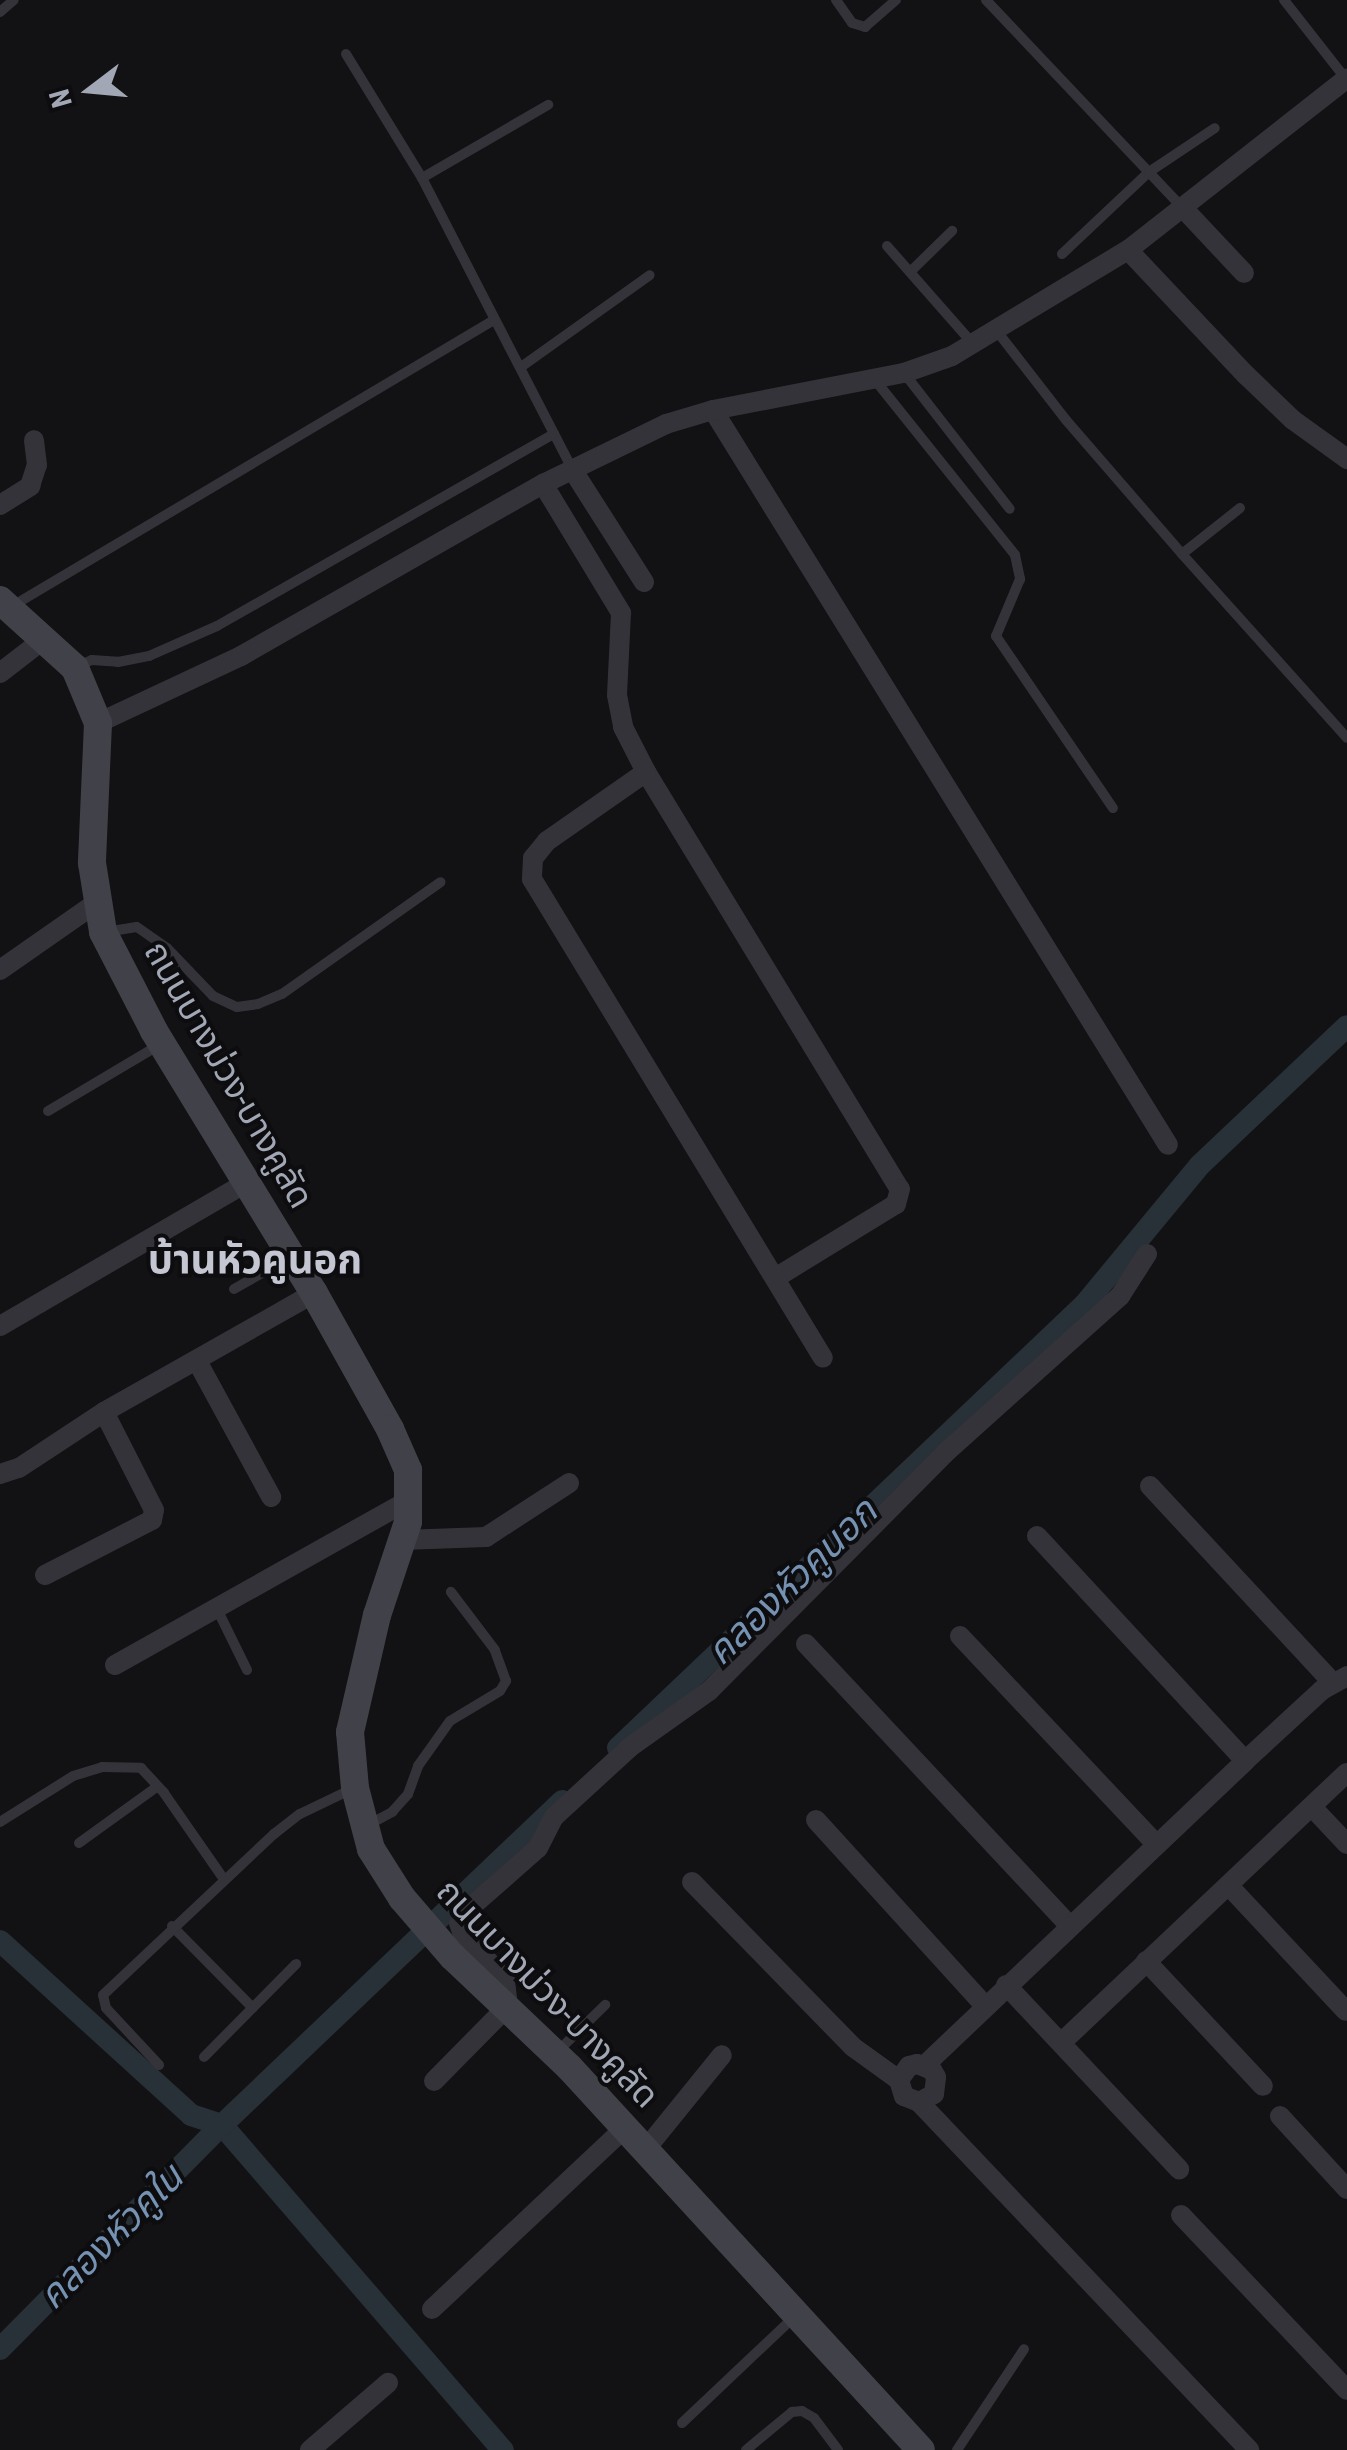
<!DOCTYPE html>
<meta charset="utf-8">
<style>
body{margin:0}
#map{position:relative;width:1347px;height:2450px;overflow:hidden;background:#121214;font-family:"Roboto Condensed","Noto Sans Thai",sans-serif}
div>[style]{position:absolute}
.canal>*{height:22px;margin:-11px;padding:0 11px;transform-origin:11px;border-radius:11px;background:#283038}
.lane>*{height:10px;margin:-5px;padding:0 5px;transform-origin:5px;border-radius:5px;background:#333339}
.street>*{height:20px;margin:-10px;padding:0 10px;transform-origin:10px;border-radius:10px;background:#333339}
.secondary>*{height:28px;margin:-14px;padding:0 14px;transform-origin:14px;border-radius:14px;background:#414249}
span{translate:-50% -50%;white-space:nowrap;text-align:center;line-height:1.15;-webkit-text-stroke:8px #0d0d0f;paint-order:stroke}
.street-label{font-size:35px;color:#a2a7b5}
.water-label{font-size:38px;color:#7692b3;font-style:italic}
.quarter-label{font-size:40px;color:#c4c6d1;font-weight:700}
.north{position:absolute;left:40px;top:40px;width:100px;height:100px;-webkit-text-stroke:8px #0d0d0f;paint-order:stroke;rotate:254deg;font-size:28px;font-weight:700;line-height:40px;text-align:center;color:#a2a7b5}
.north::after{content:'';display:block;margin:auto;width:35px;height:45px;background:#a2a7b5;clip-path:polygon(50% 0,100% 100%,50% 72%,0 100%)}
</style>
<div id="map">
<div class="canal">
<i style="left:618px;top:1748px;width:644px;rotate:-43.55deg"></i>
<i style="left:1085px;top:1304px;width:180px;rotate:-50.4deg"></i>
<i style="left:1200px;top:1165px;width:202px;rotate:-43.4deg"></i>
<i style="left:0;top:1941px;width:258px;rotate:42.3deg"></i>
<i style="left:191px;top:2115px;width:33px;rotate:18deg"></i>
<i style="left:222px;top:2125px;width:430px;rotate:49.2deg"></i>
<i style="left:0;top:2349px;width:315px;rotate:-45.3deg"></i>
<i style="left:222px;top:2125px;width:470px;rotate:-43.6deg"></i>
</div>
<div class="lane">
<i style="left:836px;top:0;width:28px;rotate:55deg"></i>
<i style="left:852px;top:23px;width:14px;rotate:17deg"></i>
<i style="left:865px;top:27px;width:41px;rotate:-41.1deg"></i>
<i style="left:986px;top:0;width:286px;rotate:46.6deg"></i>
<i style="left:1284px;top:0;width:100px;rotate:51.9deg"></i>
<i style="left:0;top:12px;width:18px;rotate:-41deg"></i>
<i style="left:346px;top:54px;width:145px;rotate:58.5deg"></i>
<i style="left:422px;top:178px;width:327px;rotate:62.7deg"></i>
<i style="left:422px;top:178px;width:146px;rotate:-30.1deg"></i>
<i style="left:887px;top:246px;width:130px;rotate:48.7deg"></i>
<i style="left:1062px;top:254px;width:120px;rotate:-43.3deg"></i>
<i style="left:1149px;top:172px;width:79px;rotate:-33.7deg"></i>
<i style="left:910px;top:272px;width:59px;rotate:-44.3deg"></i>
<i style="left:996px;top:330px;width:114px;rotate:52.1deg"></i>
<i style="left:1066px;top:420px;width:177px;rotate:49.1deg"></i>
<i style="left:1182px;top:554px;width:74px;rotate:-38.4deg"></i>
<i style="left:521px;top:367px;width:158px;rotate:-35.5deg"></i>
<i style="left:904px;top:373px;width:172px;rotate:52.1deg"></i>
<i style="left:875px;top:380px;width:224px;rotate:51.3deg"></i>
<i style="left:1015px;top:555px;width:25px;rotate:78deg"></i>
<i style="left:1020px;top:579px;width:62px;rotate:112.8deg"></i>
<i style="left:996px;top:636px;width:208px;rotate:55.8deg"></i>
<i style="left:1182px;top:554px;width:247px;rotate:48.1deg"></i>
<i style="left:9px;top:608px;width:564px;rotate:-30.7deg"></i>
<i style="left:79px;top:666px;width:14px;rotate:-25deg"></i>
<i style="left:92px;top:660px;width:26px;rotate:4deg"></i>
<i style="left:118px;top:662px;width:32px;rotate:-11deg"></i>
<i style="left:149px;top:656px;width:74px;rotate:-23.8deg"></i>
<i style="left:217px;top:626px;width:388px;rotate:-29.7deg"></i>
<i style="left:105px;top:932px;width:32px;rotate:-9deg"></i>
<i style="left:137px;top:927px;width:37px;rotate:35deg"></i>
<i style="left:167px;top:948px;width:66px;rotate:46.2deg"></i>
<i style="left:213px;top:996px;width:26px;rotate:25deg"></i>
<i style="left:237px;top:1007px;width:21px;rotate:-8deg"></i>
<i style="left:258px;top:1004px;width:26px;rotate:-23deg"></i>
<i style="left:282px;top:994px;width:194px;rotate:-35.2deg"></i>
<i style="left:48px;top:1111px;width:129px;rotate:-30.7deg"></i>
<i style="left:234px;top:1289px;width:64px;rotate:-29.7deg"></i>
<i style="left:217px;top:1609px;width:68px;rotate:63.8deg"></i>
<i style="left:0;top:1822px;width:86px;rotate:-32.2deg"></i>
<i style="left:73px;top:1776px;width:30px;rotate:-17deg"></i>
<i style="left:102px;top:1767px;width:39px;rotate:1deg"></i>
<i style="left:141px;top:1768px;width:34px;rotate:47deg"></i>
<i style="left:164px;top:1793px;width:103px;rotate:55.2deg"></i>
<i style="left:366px;top:1826px;width:30px;rotate:-28deg"></i>
<i style="left:392px;top:1812px;width:24px;rotate:-48deg"></i>
<i style="left:408px;top:1794px;width:30px;rotate:-70deg"></i>
<i style="left:418px;top:1766px;width:55px;rotate:-54.6deg"></i>
<i style="left:450px;top:1721px;width:58px;rotate:-31deg"></i>
<i style="left:500px;top:1691px;width:12px;rotate:-59deg"></i>
<i style="left:506px;top:1681px;width:33px;rotate:-110deg"></i>
<i style="left:495px;top:1650px;width:73px;rotate:-127.2deg"></i>
<i style="left:79px;top:1843px;width:97px;rotate:-35.8deg"></i>
<i style="left:172px;top:1926px;width:115px;rotate:45.4deg"></i>
<i style="left:556px;top:2053px;width:69px;rotate:-44.4deg"></i>
<i style="left:204px;top:2057px;width:131px;rotate:-45.3deg"></i>
<i style="left:159px;top:2065px;width:78px;rotate:-132.9deg"></i>
<i style="left:106px;top:2008px;width:13px;rotate:-103deg"></i>
<i style="left:103px;top:1995px;width:235px;rotate:-43.3deg"></i>
<i style="left:274px;top:1834px;width:33px;rotate:-38deg"></i>
<i style="left:300px;top:1814px;width:60px;rotate:-25.7deg"></i>
<i style="left:682px;top:2423px;width:154px;rotate:-43.4deg"></i>
<i style="left:746px;top:2450px;width:60px;rotate:-39.6deg"></i>
<i style="left:792px;top:2412px;width:10px;rotate:-6deg"></i>
<i style="left:802px;top:2411px;width:14px;rotate:30deg"></i>
<i style="left:814px;top:2418px;width:40px;rotate:53deg"></i>
<i style="left:957px;top:2450px;width:121px;rotate:-56.4deg"></i>
</div>
<div class="street">
<i style="left:1183px;top:208px;width:89px;rotate:46.8deg"></i>
<i style="left:1128px;top:250px;width:172px;rotate:46.7deg"></i>
<i style="left:1246px;top:375px;width:65px;rotate:43.8deg"></i>
<i style="left:1293px;top:420px;width:67px;rotate:35.8deg"></i>
<i style="left:713px;top:410px;width:864px;rotate:58.24deg"></i>
<i style="left:572px;top:469px;width:134px;rotate:57.5deg"></i>
<i style="left:543px;top:484px;width:151px;rotate:58.8deg"></i>
<i style="left:621px;top:613px;width:82px;rotate:92.8deg"></i>
<i style="left:617px;top:695px;width:33px;rotate:79deg"></i>
<i style="left:623px;top:727px;width:51px;rotate:62.9deg"></i>
<i style="left:646px;top:772px;width:488px;rotate:58.7deg"></i>
<i style="left:900px;top:1189px;width:16px;rotate:105deg"></i>
<i style="left:896px;top:1204px;width:140px;rotate:148.5deg"></i>
<i style="left:0;top:505px;width:36px;rotate:-32deg"></i>
<i style="left:30px;top:486px;width:22px;rotate:-72deg"></i>
<i style="left:37px;top:465px;width:25px;rotate:-97deg"></i>
<i style="left:0;top:673px;width:56px;rotate:-37.7deg"></i>
<i style="left:98px;top:723px;width:158px;rotate:-25.1deg"></i>
<i style="left:241px;top:656px;width:348px;rotate:-29.7deg"></i>
<i style="left:543px;top:484px;width:137px;rotate:-26deg"></i>
<i style="left:666px;top:424px;width:49px;rotate:-16.6deg"></i>
<i style="left:713px;top:410px;width:195px;rotate:-11deg"></i>
<i style="left:904px;top:373px;width:51px;rotate:-19.5deg"></i>
<i style="left:952px;top:356px;width:205px;rotate:-31.1deg"></i>
<i style="left:1128px;top:250px;width:278px;rotate:-38.1deg"></i>
<i style="left:646px;top:772px;width:121px;rotate:145.1deg"></i>
<i style="left:547px;top:841px;width:22px;rotate:129deg"></i>
<i style="left:533px;top:858px;width:21px;rotate:93deg"></i>
<i style="left:532px;top:879px;width:560px;rotate:58.72deg"></i>
<i style="left:0;top:970px;width:117px;rotate:-34.9deg"></i>
<i style="left:0;top:1326px;width:286px;rotate:-30.2deg"></i>
<i style="left:197px;top:1361px;width:155px;rotate:61.4deg"></i>
<i style="left:0;top:1474px;width:20px;rotate:-18deg"></i>
<i style="left:19px;top:1468px;width:102px;rotate:-33.4deg"></i>
<i style="left:104px;top:1412px;width:241px;rotate:-29.5deg"></i>
<i style="left:1150px;top:1486px;width:267px;rotate:47.1deg"></i>
<i style="left:1037px;top:1536px;width:306px;rotate:47.2deg"></i>
<i style="left:402px;top:1540px;width:84px;rotate:-2deg"></i>
<i style="left:486px;top:1537px;width:99px;rotate:-33deg"></i>
<i style="left:45px;top:1575px;width:120px;rotate:-27.2deg"></i>
<i style="left:152px;top:1520px;width:10px;rotate:-79deg"></i>
<i style="left:154px;top:1510px;width:110px;rotate:-117deg"></i>
<i style="left:960px;top:1636px;width:286px;rotate:46.7deg"></i>
<i style="left:806px;top:1644px;width:385px;rotate:46.9deg"></i>
<i style="left:115px;top:1665px;width:339px;rotate:-29.3deg"></i>
<i style="left:1312px;top:1807px;width:51px;rotate:46.6deg"></i>
<i style="left:816px;top:1820px;width:251px;rotate:47.7deg"></i>
<i style="left:692px;top:1882px;width:231px;rotate:45.7deg"></i>
<i style="left:853px;top:2047px;width:57px;rotate:35.7deg"></i>
<i style="left:1229px;top:1886px;width:171px;rotate:46.9deg"></i>
<i style="left:1146px;top:1961px;width:171px;rotate:46.9deg"></i>
<i style="left:1006px;top:1985px;width:253px;rotate:46.8deg"></i>
<i style="left:1061px;top:2043px;width:393px;rotate:-43.4deg"></i>
<i style="left:925px;top:2065px;width:441px;rotate:-43.5deg"></i>
<i style="left:1245px;top:1761px;width:105px;rotate:-42.7deg"></i>
<i style="left:1322px;top:1690px;width:29px;rotate:-29deg"></i>
<i style="left:434px;top:2081px;width:105px;rotate:-45.4deg"></i>
<i style="left:508px;top:2006px;width:26px;rotate:-97deg"></i>
<i style="left:505px;top:1980px;width:64px;rotate:-131.9deg"></i>
<i style="left:462px;top:1932px;width:9px;rotate:-108deg"></i>
<i style="left:459px;top:1923px;width:11px;rotate:-63deg"></i>
<i style="left:464px;top:1913px;width:98px;rotate:-41.3deg"></i>
<i style="left:538px;top:1848px;width:35px;rotate:-63deg"></i>
<i style="left:554px;top:1817px;width:103px;rotate:-42.6deg"></i>
<i style="left:630px;top:1747px;width:97px;rotate:-35.3deg"></i>
<i style="left:709px;top:1691px;width:334px;rotate:-45.2deg"></i>
<i style="left:944px;top:1454px;width:237px;rotate:-41.9deg"></i>
<i style="left:1120px;top:1296px;width:50px;rotate:-57.3deg"></i>
<i style="left:919px;top:2102px;width:17px;rotate:-28deg"></i>
<i style="left:934px;top:2094px;width:17px;rotate:-83deg"></i>
<i style="left:936px;top:2077px;width:8px;rotate:-120deg"></i>
<i style="left:932px;top:2070px;width:16px;rotate:-158deg"></i>
<i style="left:917px;top:2064px;width:8px;rotate:166deg"></i>
<i style="left:909px;top:2066px;width:17px;rotate:126deg"></i>
<i style="left:899px;top:2080px;width:17px;rotate:73deg"></i>
<i style="left:904px;top:2096px;width:16px;rotate:22deg"></i>
<i style="left:919px;top:2102px;width:480px;rotate:46.5deg"></i>
<i style="left:1280px;top:2116px;width:99px;rotate:47.5deg"></i>
<i style="left:645px;top:2150px;width:122px;rotate:-51deg"></i>
<i style="left:1181px;top:2215px;width:241px;rotate:46.5deg"></i>
<i style="left:432px;top:2309px;width:263px;rotate:-43.2deg"></i>
<i style="left:310px;top:2450px;width:103px;rotate:-40.7deg"></i>
</div>
<div class="secondary">
<i style="left:0;top:600px;width:101px;rotate:42.2deg"></i>
<i style="left:75px;top:668px;width:60px;rotate:67.3deg"></i>
<i style="left:98px;top:723px;width:140px;rotate:92.5deg"></i>
<i style="left:92px;top:863px;width:70px;rotate:80.9deg"></i>
<i style="left:103px;top:932px;width:111px;rotate:62.7deg"></i>
<i style="left:154px;top:1031px;width:307px;rotate:58.6deg"></i>
<i style="left:314px;top:1293px;width:156px;rotate:60.8deg"></i>
<i style="left:390px;top:1429px;width:45px;rotate:66.3deg"></i>
<i style="left:408px;top:1470px;width:52px;rotate:90deg"></i>
<i style="left:408px;top:1522px;width:98px;rotate:108.4deg"></i>
<i style="left:377px;top:1615px;width:120px;rotate:103deg"></i>
<i style="left:350px;top:1732px;width:56px;rotate:84.9deg"></i>
<i style="left:355px;top:1788px;width:63px;rotate:75.3deg"></i>
<i style="left:371px;top:1849px;width:58px;rotate:57.7deg"></i>
<i style="left:402px;top:1898px;width:77px;rotate:49.2deg"></i>
<i style="left:452px;top:1956px;width:161px;rotate:43.5deg"></i>
<i style="left:569px;top:2067px;width:520px;rotate:47.42deg"></i>
</div>
<div class="street-label">
<span style="left:228px;top:1075px;rotate:60deg">ถนนบางม่วง-บางคูลัด</span>
<span style="left:547px;top:1994px;rotate:46deg">ถนนบางม่วง-บางคูลัด</span>
</div>
<div class="water-label">
<span style="left:792px;top:1582px;rotate:-44deg">คลองหัวคูนอก</span>
<span style="left:111px;top:2237px;rotate:-45deg">คลองหัวคูใน</span>
</div>
<div class="quarter-label">
<span style="left:255px;top:1260px">บ้านหัวคูนอก</span>
</div>
<div class="north">N</div>
</div>
